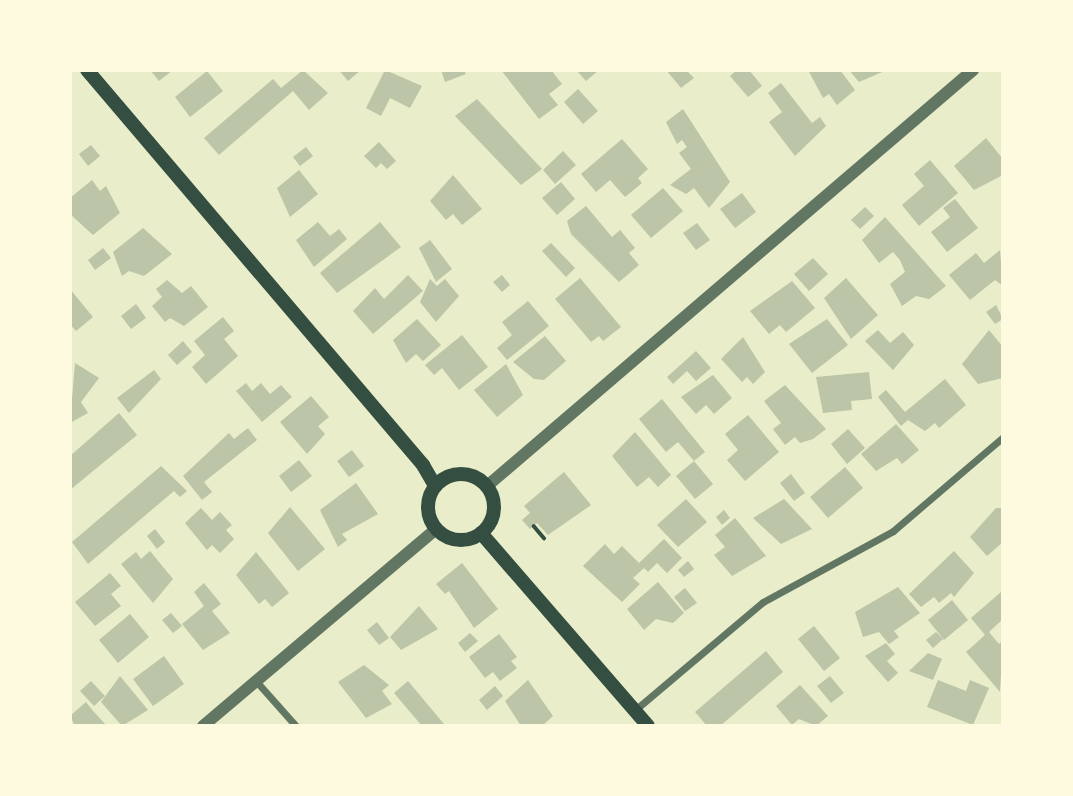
<!DOCTYPE html>
<style>
body{margin:0}
#map{position:relative;width:1073px;height:796px;overflow:hidden;background:#e9edc9;font-family:Rubik,sans-serif}
div>[style]{position:absolute}
.building>*{inset:0;background:#bcc5a7}
.path>*{height:3.5px;margin:-1.75px;padding:0 1.75px;transform-origin:1.75px;border-radius:1.75px;background:#344e41}
.minor>*{height:7px;margin:-3.5px;padding:0 3.5px;transform-origin:3.5px;border-radius:3.5px;background:#617663}
.tertiary>*{height:12px;margin:-6px;padding:0 6px;transform-origin:6px;border-radius:6px;background:#617663}
.secondary>*{height:14px;margin:-7px;padding:0 7px;transform-origin:7px;border-radius:7px;background:#344e41}
.secondary>.ring{margin:-7px;padding:0;box-sizing:content-box;background:none;border:14px solid #344e41;border-radius:50%}
span{translate:-50% -50%;white-space:nowrap;text-align:center;line-height:1.15;-webkit-text-stroke:5px #fefae0;paint-order:stroke}
.frame{position:absolute;inset:0;border:72px solid #fefae0;pointer-events:none}
</style>
<div id="map">
<div class="building">
<i style="clip-path:polygon(150px 70px,173px 70px,159px 81px)"></i>
<i style="clip-path:polygon(303px 70px,328px 93px,309px 110px,293px 91px,219px 155px,204px 138px,273px 79px,281px 88px)"></i>
<i style="clip-path:polygon(339px 70px,361px 70px,348px 81px)"></i>
<i style="clip-path:polygon(385px 70px,422px 86px,410px 108px,390px 98px,381px 116px,366px 108px)"></i>
<i style="clip-path:polygon(441px 70px,464px 70px,466px 74px,445px 82px)"></i>
<i style="clip-path:polygon(501px 70px,551px 70px,562px 84px,549px 94px,558px 105px,539px 119px)"></i>
<i style="clip-path:polygon(576px 70px,599px 70px,586px 81px)"></i>
<i style="clip-path:polygon(666px 70px,686px 70px,694px 78px,681px 88px)"></i>
<i style="clip-path:polygon(737px 70px,749px 70px,762px 86px,748px 97px,730px 76px)"></i>
<i style="clip-path:polygon(808px 70px,840px 70px,855px 90px,837px 105px,829px 94px,823px 98px)"></i>
<i style="clip-path:polygon(849px 70px,887px 70px,859px 82px)"></i>
<i style="clip-path:polygon(207px 71px,223px 91px,190px 117px,175px 97px)"></i>
<i style="clip-path:polygon(781px 83px,812px 123px,820px 117px,826px 126px,795px 156px,769px 122px,782px 112px,768px 93px)"></i>
<i style="clip-path:polygon(578px 89px,598px 111px,583px 124px,564px 102px)"></i>
<i style="clip-path:polygon(477px 99px,542px 169px,521px 185px,455px 116px)"></i>
<i style="clip-path:polygon(683px 109px,730px 182px,709px 208px,694px 188px,686px 194px,670px 185px,691px 169px,679px 153px,687px 147px,682px 140px,677px 144px,666px 122px)"></i>
<i style="clip-path:polygon(986px 138px,1003px 159px,1003px 175px,974px 190px,954px 166px)"></i>
<i style="clip-path:polygon(622px 139px,648px 169px,638px 178px,642px 183px,625px 197px,610px 180px,596px 192px,581px 174px)"></i>
<i style="clip-path:polygon(379px 142px,396px 161px,387px 169px,381px 163px,376px 168px,364px 156px)"></i>
<i style="clip-path:polygon(91px 145px,100px 156px,88px 166px,79px 154px)"></i>
<i style="clip-path:polygon(306px 147px,313px 156px,300px 166px,293px 157px)"></i>
<i style="clip-path:polygon(563px 151px,576px 165px,555px 184px,543px 170px)"></i>
<i style="clip-path:polygon(930px 160px,958px 193px,919px 226px,902px 205px,924px 186px,914px 174px)"></i>
<i style="clip-path:polygon(299px 170px,318px 194px,290px 217px,277px 188px)"></i>
<i style="clip-path:polygon(453px 175px,482px 209px,462px 225px,453px 214px,446px 220px,430px 201px)"></i>
<i style="clip-path:polygon(92px 180px,100px 191px,106px 186px,120px 213px,93px 235px,70px 214px,70px 198px)"></i>
<i style="clip-path:polygon(561px 182px,575px 199px,557px 215px,542px 198px)"></i>
<i style="clip-path:polygon(663px 188px,683px 211px,651px 238px,631px 215px)"></i>
<i style="clip-path:polygon(742px 193px,756px 212px,735px 228px,720px 209px)"></i>
<i style="clip-path:polygon(955px 199px,978px 228px,947px 252px,931px 232px,950px 217px,943px 208px)"></i>
<i style="clip-path:polygon(586px 206px,612px 237px,620px 230px,635px 248px,629px 253px,639px 265px,619px 282px,571px 234px,567px 221px)"></i>
<i style="clip-path:polygon(865px 207px,874px 216px,860px 229px,851px 220px)"></i>
<i style="clip-path:polygon(885px 217px,946px 286px,929px 299px,916px 296px,902px 306px,890px 284px,905px 272px,900px 260px,893px 252px,879px 263px,862px 240px)"></i>
<i style="clip-path:polygon(318px 222px,330px 236px,339px 229px,347px 239px,314px 267px,296px 240px)"></i>
<i style="clip-path:polygon(380px 222px,401px 247px,337px 293px,320px 273px)"></i>
<i style="clip-path:polygon(697px 223px,710px 240px,696px 250px,683px 233px)"></i>
<i style="clip-path:polygon(143px 228px,172px 254px,144px 276px,129px 271px,122px 276px,113px 252px)"></i>
<i style="clip-path:polygon(430px 240px,452px 269px,436px 282px,419px 248px)"></i>
<i style="clip-path:polygon(551px 243px,575px 268px,566px 277px,542px 251px)"></i>
<i style="clip-path:polygon(103px 248px,111px 258px,95px 270px,88px 260px)"></i>
<i style="clip-path:polygon(1000px 250px,1003px 286px,995px 280px,970px 300px,949px 275px,976px 253px,984px 263px)"></i>
<i style="clip-path:polygon(813px 258px,828px 274px,809px 291px,794px 274px)"></i>
<i style="clip-path:polygon(408px 275px,423px 291px,373px 334px,353px 311px,375px 288px,384px 299px)"></i>
<i style="clip-path:polygon(502px 275px,510px 285px,502px 292px,493px 282px)"></i>
<i style="clip-path:polygon(580px 278px,621px 327px,603px 341px,599px 336px,591px 342px,555px 299px)"></i>
<i style="clip-path:polygon(846px 278px,878px 315px,851px 339px,824px 298px)"></i>
<i style="clip-path:polygon(430px 279px,437px 286px,445px 279px,459px 296px,436px 322px,420px 302px)"></i>
<i style="clip-path:polygon(167px 280px,182px 293px,191px 286px,208px 307px,184px 326px,170px 318px,165px 322px,152px 306px,162px 297px,156px 289px)"></i>
<i style="clip-path:polygon(792px 281px,815px 308px,786px 332px,780px 325px,769px 334px,750px 311px)"></i>
<i style="clip-path:polygon(70px 289px,93px 317px,76px 331px,70px 324px)"></i>
<i style="clip-path:polygon(528px 301px,549px 326px,507px 360px,497px 348px,512px 335px,502px 322px)"></i>
<i style="clip-path:polygon(136px 304px,146px 318px,131px 329px,121px 316px)"></i>
<i style="clip-path:polygon(996px 305px,1003px 319px,995px 324px,986px 312px)"></i>
<i style="clip-path:polygon(223px 317px,234px 331px,224px 339px,238px 356px,206px 384px,192px 367px,205px 355px,194px 341px)"></i>
<i style="clip-path:polygon(417px 319px,441px 345px,423px 361px,416px 354px,406px 363px,393px 340px)"></i>
<i style="clip-path:polygon(827px 319px,848px 345px,812px 373px,789px 344px)"></i>
<i style="clip-path:polygon(878px 330px,890px 343px,903px 332px,914px 345px,893px 370px,865px 341px)"></i>
<i style="clip-path:polygon(989px 330px,1003px 347px,1003px 378px,978px 384px,962px 364px)"></i>
<i style="clip-path:polygon(462px 335px,488px 367px,459px 390px,442px 368px,434px 375px,425px 365px)"></i>
<i style="clip-path:polygon(545px 336px,566px 361px,544px 380px,534px 379px,513px 362px)"></i>
<i style="clip-path:polygon(743px 337px,765px 372px,753px 384px,747px 377px,742px 382px,721px 359px)"></i>
<i style="clip-path:polygon(183px 341px,192px 352px,177px 365px,168px 355px)"></i>
<i style="clip-path:polygon(696px 351px,711px 368px,696px 381px,687px 371px,673px 384px,667px 377px)"></i>
<i style="clip-path:polygon(75px 363px,99px 378px,81px 402px,88px 413px,70px 423px)"></i>
<i style="clip-path:polygon(506px 364px,523px 395px,497px 417px,474px 390px)"></i>
<i style="clip-path:polygon(154px 370px,161px 379px,129px 413px,117px 398px)"></i>
<i style="clip-path:polygon(869px 372px,872px 399px,851px 401px,852px 410px,823px 413px,816px 377px)"></i>
<i style="clip-path:polygon(713px 375px,732px 398px,714px 414px,706px 405px,696px 414px,681px 397px)"></i>
<i style="clip-path:polygon(945px 379px,966px 405px,939px 428px,935px 423px,925px 431px,908px 420px,901px 426px,878px 397px,886px 390px,905px 412px)"></i>
<i style="clip-path:polygon(246px 383px,252px 391px,261px 383px,270px 394px,281px 385px,292px 397px,262px 422px,236px 391px)"></i>
<i style="clip-path:polygon(785px 385px,826px 429px,813px 439px,800px 443px,795px 437px,785px 445px,773px 429px,781px 423px,764px 401px)"></i>
<i style="clip-path:polygon(311px 396px,329px 417px,318px 426px,325px 434px,307px 454px,280px 422px)"></i>
<i style="clip-path:polygon(662px 399px,705px 452px,694px 461px,678px 442px,666px 452px,639px 419px)"></i>
<i style="clip-path:polygon(119px 413px,137px 435px,70px 490px,70px 456px)"></i>
<i style="clip-path:polygon(748px 415px,779px 452px,745px 481px,727px 460px,738px 450px,725px 434px)"></i>
<i style="clip-path:polygon(896px 424px,919px 450px,902px 464px,897px 458px,876px 471px,861px 454px)"></i>
<i style="clip-path:polygon(248px 428px,257px 440px,204px 482px,212px 492px,202px 500px,183px 476px,229px 433px,234px 439px)"></i>
<i style="clip-path:polygon(848px 429px,865px 448px,847px 464px,831px 444px)"></i>
<i style="clip-path:polygon(635px 432px,671px 475px,658px 487px,649px 477px,637px 487px,612px 456px)"></i>
<i style="clip-path:polygon(352px 450px,364px 466px,349px 477px,337px 461px)"></i>
<i style="clip-path:polygon(299px 460px,312px 476px,291px 492px,279px 476px)"></i>
<i style="clip-path:polygon(694px 461px,713px 484px,695px 499px,676px 476px)"></i>
<i style="clip-path:polygon(161px 466px,187px 491px,180px 497px,174px 491px,88px 564px,72px 542px)"></i>
<i style="clip-path:polygon(845px 467px,863px 488px,828px 518px,810px 497px)"></i>
<i style="clip-path:polygon(564px 472px,591px 505px,548px 535px,537px 523px,530px 529px,522px 520px,530px 513px,524px 506px)"></i>
<i style="clip-path:polygon(791px 474px,805px 493px,794px 501px,780px 483px)"></i>
<i style="clip-path:polygon(356px 483px,378px 514px,342px 534px,347px 540px,338px 547px,320px 510px)"></i>
<i style="clip-path:polygon(686px 499px,707px 522px,678px 547px,657px 525px)"></i>
<i style="clip-path:polygon(784px 499px,812px 529px,781px 544px,753px 518px)"></i>
<i style="clip-path:polygon(290px 507px,325px 549px,298px 571px,268px 533px)"></i>
<i style="clip-path:polygon(201px 508px,212px 520px,220px 512px,232px 525px,226px 530px,234px 539px,220px 553px,212px 545px,207px 550px,185px 523px)"></i>
<i style="clip-path:polygon(996px 508px,1003px 508px,1003px 542px,987px 556px,970px 537px)"></i>
<i style="clip-path:polygon(724px 510px,730px 518px,722px 525px,716px 517px)"></i>
<i style="clip-path:polygon(735px 518px,766px 556px,732px 576px,714px 555px,725px 547px,715px 535px)"></i>
<i style="clip-path:polygon(155px 529px,165px 542px,157px 549px,147px 536px)"></i>
<i style="clip-path:polygon(664px 539px,682px 558px,667px 573px,657px 563px,648px 572px,644px 568px,633px 578px,640px 584px,622px 602px,583px 566px,605px 544px,614px 554px,622px 546px,639px 563px)"></i>
<i style="clip-path:polygon(150px 551px,173px 579px,153px 603px,121px 564px,136px 552px,141px 559px)"></i>
<i style="clip-path:polygon(954px 551px,974px 573px,954px 597px,951px 593px,939px 603px,934px 597px,921px 607px,909px 594px)"></i>
<i style="clip-path:polygon(256px 552px,289px 593px,272px 607px,265px 599px,259px 604px,236px 575px)"></i>
<i style="clip-path:polygon(688px 561px,694px 569px,684px 577px,678px 570px)"></i>
<i style="clip-path:polygon(462px 563px,498px 609px,474px 628px,449px 591px,445px 594px,436px 584px)"></i>
<i style="clip-path:polygon(110px 573px,121px 586px,111px 594px,121px 606px,95px 626px,75px 602px)"></i>
<i style="clip-path:polygon(658px 582px,684px 613px,673px 623px,656px 619px,644px 630px,627px 609px)"></i>
<i style="clip-path:polygon(204px 583px,221px 604px,212px 611px,230px 633px,203px 650px,182px 624px,204px 606px,194px 592px)"></i>
<i style="clip-path:polygon(898px 587px,920px 613px,894px 631px,899px 637px,889px 644px,879px 632px,863px 637px,855px 612px)"></i>
<i style="clip-path:polygon(685px 588px,697px 603px,685px 611px,674px 597px)"></i>
<i style="clip-path:polygon(1001px 592px,1003px 619px,989px 632px,999px 644px,1003px 640px,1000px 692px,966px 652px,985px 635px,971px 618px)"></i>
<i style="clip-path:polygon(952px 600px,968px 620px,944px 640px,928px 620px)"></i>
<i style="clip-path:polygon(419px 606px,438px 629px,401px 650px,390px 637px)"></i>
<i style="clip-path:polygon(171px 613px,182px 626px,173px 633px,162px 620px)"></i>
<i style="clip-path:polygon(130px 614px,149px 637px,118px 663px,99px 640px)"></i>
<i style="clip-path:polygon(377px 622px,389px 638px,379px 645px,367px 630px)"></i>
<i style="clip-path:polygon(814px 626px,840px 658px,824px 671px,798px 639px)"></i>
<i style="clip-path:polygon(936px 632px,943px 639px,933px 648px,926px 640px)"></i>
<i style="clip-path:polygon(470px 633px,478px 641px,465px 652px,458px 643px)"></i>
<i style="clip-path:polygon(499px 634px,517px 657px,511px 661px,517px 668px,500px 681px,493px 672px,485px 678px,469px 657px)"></i>
<i style="clip-path:polygon(886px 643px,895px 654px,887px 661px,898px 673px,888px 682px,865px 656px)"></i>
<i style="clip-path:polygon(766px 651px,783px 672px,720px 726px,707px 726px,695px 712px)"></i>
<i style="clip-path:polygon(928px 653px,942px 659px,933px 680px,909px 671px)"></i>
<i style="clip-path:polygon(164px 656px,184px 684px,153px 706px,133px 679px)"></i>
<i style="clip-path:polygon(364px 665px,389px 685px,382px 691px,392px 704px,366px 718px,338px 682px)"></i>
<i style="clip-path:polygon(120px 676px,148px 710px,122px 726px,101px 702px)"></i>
<i style="clip-path:polygon(830px 676px,844px 693px,831px 703px,817px 686px)"></i>
<i style="clip-path:polygon(528px 680px,553px 716px,542px 726px,521px 726px,505px 701px)"></i>
<i style="clip-path:polygon(938px 680px,966px 691px,970px 680px,989px 688px,973px 725px,927px 707px)"></i>
<i style="clip-path:polygon(91px 681px,105px 696px,94px 706px,80px 691px)"></i>
<i style="clip-path:polygon(408px 681px,444px 724px,441px 726px,422px 726px,394px 693px)"></i>
<i style="clip-path:polygon(800px 685px,828px 716px,816px 726px,799px 719px,792px 725px,776px 706px)"></i>
<i style="clip-path:polygon(495px 686px,503px 696px,487px 710px,479px 700px)"></i>
<i style="clip-path:polygon(86px 702px,94px 712px,107px 726px,75px 726px,70px 716px)"></i>
</div>
<div class="path">
<i style="left:534px;top:526px;width:16px;rotate:50deg"></i>
</div>
<div class="minor">
<i style="left:256px;top:681px;width:60px;rotate:48.4deg"></i>
<i style="left:635px;top:710px;width:167px;rotate:-40.2deg"></i>
<i style="left:763px;top:602px;width:148px;rotate:-28.6deg"></i>
<i style="left:893px;top:531px;width:145px;rotate:-40.5deg"></i>
</div>
<div class="tertiary">
<i style="left:487px;top:486px;width:640px;rotate:-40.56deg"></i>
<i style="left:203px;top:726px;width:305px;rotate:-40.2deg"></i>
</div>
<div class="secondary">
<i style="left:87px;top:70px;width:519px;rotate:49.61deg"></i>
<i style="left:423px;top:465px;width:24px;rotate:60deg"></i>
<i class="ring" style="left:428px;top:474px;width:52px;height:52px"></i>
<i style="left:481px;top:533px;width:255px;rotate:49.1deg"></i>
</div>
<div class="frame"></div>
</div>
